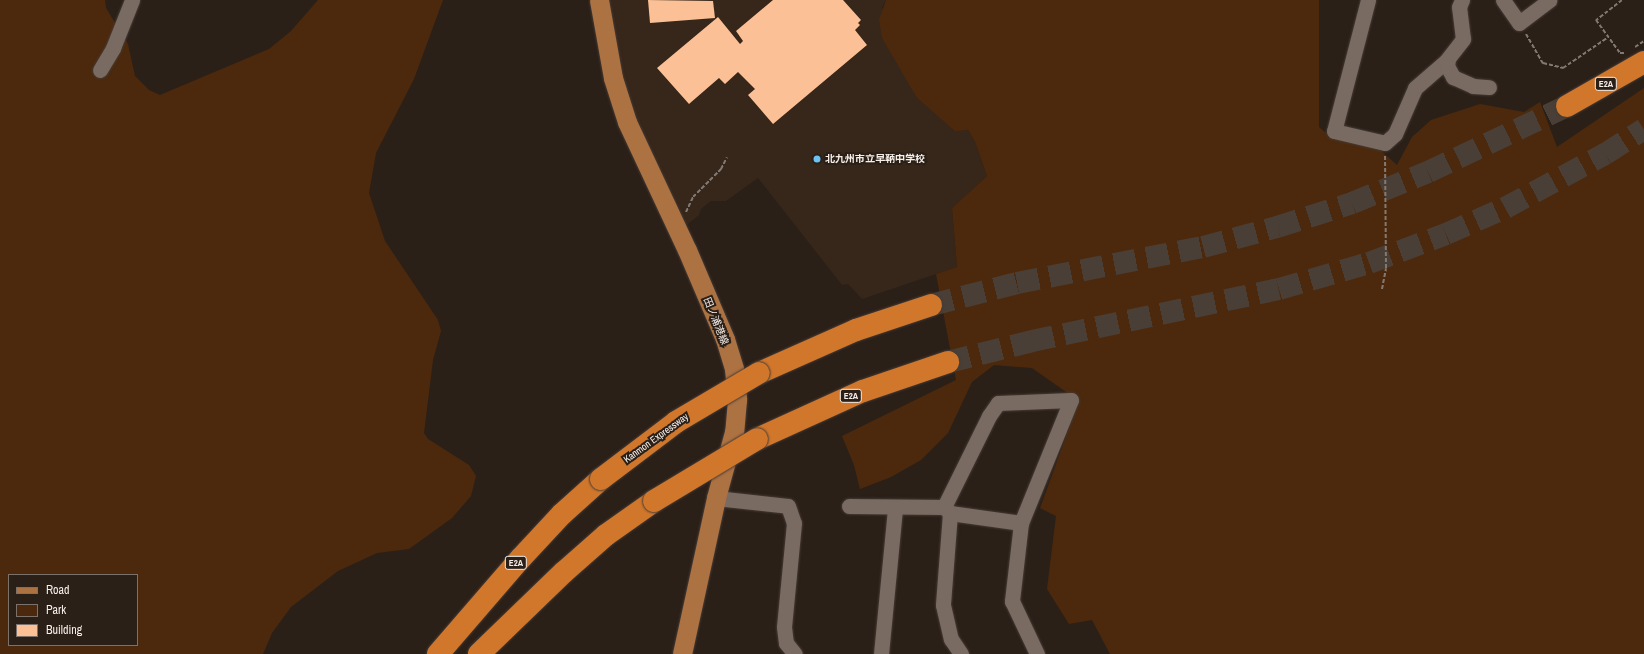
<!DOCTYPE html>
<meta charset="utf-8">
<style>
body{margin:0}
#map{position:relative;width:1644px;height:654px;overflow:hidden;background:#2b2018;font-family:"Archivo Narrow","Noto Sans JP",sans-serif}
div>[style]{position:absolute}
.built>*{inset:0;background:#37261a}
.green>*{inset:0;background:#4c290c}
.building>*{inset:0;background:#fbc096}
.highway-tunnel>*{height:22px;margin-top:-11px;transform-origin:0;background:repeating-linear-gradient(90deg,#493f37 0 22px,transparent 0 33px)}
.path>*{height:2px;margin-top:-1px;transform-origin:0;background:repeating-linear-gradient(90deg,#837972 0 4px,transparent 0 6px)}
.roads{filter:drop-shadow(0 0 1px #453b36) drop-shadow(0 0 1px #453b36)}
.minor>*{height:15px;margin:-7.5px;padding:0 7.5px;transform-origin:7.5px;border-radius:7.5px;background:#796b62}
.major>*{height:19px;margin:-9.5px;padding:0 9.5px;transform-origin:9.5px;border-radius:9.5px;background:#ad7242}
.highway>*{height:22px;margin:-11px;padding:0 11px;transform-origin:11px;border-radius:11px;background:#d0772c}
.bridges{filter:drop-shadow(0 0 1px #453b36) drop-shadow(0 0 1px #453b36)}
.highway-bridge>*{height:22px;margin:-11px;padding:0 11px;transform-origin:11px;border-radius:11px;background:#d0772c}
.dots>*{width:11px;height:11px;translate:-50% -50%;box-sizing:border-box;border:2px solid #2b2018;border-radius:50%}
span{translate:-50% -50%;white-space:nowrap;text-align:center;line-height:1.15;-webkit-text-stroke:4px #2b2018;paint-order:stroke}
.shield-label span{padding:1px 3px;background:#2b2018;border:1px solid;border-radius:3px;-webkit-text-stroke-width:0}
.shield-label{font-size:9px;color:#f6eee9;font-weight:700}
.poi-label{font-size:10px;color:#f6eee9;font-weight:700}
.left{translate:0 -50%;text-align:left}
.street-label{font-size:10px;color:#f6eee9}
.legend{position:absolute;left:8px;top:574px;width:130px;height:72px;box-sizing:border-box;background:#2b2018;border:1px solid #7c726c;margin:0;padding:5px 7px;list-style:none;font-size:12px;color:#f6eee9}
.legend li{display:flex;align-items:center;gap:8px;height:20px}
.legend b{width:20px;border:1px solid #7c726c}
</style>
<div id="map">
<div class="built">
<i style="clip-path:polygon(608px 0,886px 0,882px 7px,907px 77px,917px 98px,968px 130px,975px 142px,987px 176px,952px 208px,957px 267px,862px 299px,848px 284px,842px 285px,758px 178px,726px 201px,711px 201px,701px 209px,699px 215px,684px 227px,635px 123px,623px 88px)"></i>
</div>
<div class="green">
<i style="clip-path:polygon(evenodd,0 0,105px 0,106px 8px,128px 44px,135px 76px,149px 90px,160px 95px,269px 49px,291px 31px,318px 0,443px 0,414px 79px,376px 153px,369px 193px,385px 241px,438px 320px,441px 331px,433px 360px,424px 433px,428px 439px,469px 465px,476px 476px,471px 496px,452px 518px,409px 549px,377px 553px,338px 571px,291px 607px,272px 633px,263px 654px,0 654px,0 0,9px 575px,137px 575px,137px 645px,9px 645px,9px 575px)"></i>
<i style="clip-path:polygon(886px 0,1319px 0,1319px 127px,1332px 138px,1378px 148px,1397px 165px,1412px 137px,1431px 120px,1480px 104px,1524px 112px,1540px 102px,1557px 147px,1644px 88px,1644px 654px,1110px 654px,1092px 620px,1069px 624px,1047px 589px,1056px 516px,1040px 508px,1079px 401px,1032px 368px,994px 365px,972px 382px,948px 433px,921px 460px,891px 477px,860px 489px,854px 465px,842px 436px,956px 380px,936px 274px,957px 267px,952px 208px,987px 176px,975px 142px,968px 130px,955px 131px,917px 98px,882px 38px,879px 19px)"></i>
</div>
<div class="building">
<i style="clip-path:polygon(648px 0,713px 1px,715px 18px,650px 23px)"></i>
<i style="clip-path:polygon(773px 0,843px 0,861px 20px,858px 23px,860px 25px,855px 30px,867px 45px,773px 124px,748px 95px,755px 89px,738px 72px,725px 84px,719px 78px,689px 104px,657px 68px,718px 17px,740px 44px,743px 41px,736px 31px)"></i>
</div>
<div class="highway-tunnel">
<i style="left:931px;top:305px;width:89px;rotate:-14.3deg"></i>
<i style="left:1017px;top:283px;width:189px;rotate:-11deg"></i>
<i style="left:1203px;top:247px;width:77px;rotate:-15.1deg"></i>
<i style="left:1277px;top:227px;width:79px;rotate:-17.7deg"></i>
<i style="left:1352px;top:203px;width:82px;rotate:-22.2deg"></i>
<i style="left:1428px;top:172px;width:154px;rotate:-25.4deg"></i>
<i style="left:948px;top:362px;width:87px;rotate:-14deg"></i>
<i style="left:1032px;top:341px;width:252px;rotate:-11.9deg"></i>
<i style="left:1279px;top:289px;width:94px;rotate:-16.1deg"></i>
<i style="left:1369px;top:263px;width:82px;rotate:-20.6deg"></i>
<i style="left:1446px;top:234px;width:64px;rotate:-23.8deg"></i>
<i style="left:1505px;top:208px;width:114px;rotate:-28.4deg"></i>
<i style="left:1605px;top:154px;width:46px;rotate:-32.7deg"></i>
</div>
<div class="path">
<i style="left:1622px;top:0;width:33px;rotate:142deg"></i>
<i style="left:1596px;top:20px;width:41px;rotate:54deg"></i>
<i style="left:1620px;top:53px;width:5px"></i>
<i style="left:1526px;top:34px;width:34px;rotate:60deg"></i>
<i style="left:1543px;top:63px;width:21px;rotate:14deg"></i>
<i style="left:1563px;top:68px;width:53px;rotate:-34.3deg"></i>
<i style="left:1635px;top:47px;width:11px;rotate:-34deg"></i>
<i style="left:686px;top:212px;width:17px;rotate:-65deg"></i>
<i style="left:693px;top:197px;width:40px;rotate:-45deg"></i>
<i style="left:721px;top:169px;width:13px;rotate:-63deg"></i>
<i style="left:1382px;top:289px;width:21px;rotate:-79deg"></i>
<i style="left:1386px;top:268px;width:112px;rotate:-90.5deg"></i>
</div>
<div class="roads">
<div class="minor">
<i style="left:1368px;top:0;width:135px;rotate:104.5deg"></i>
<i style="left:1334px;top:131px;width:52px;rotate:13.2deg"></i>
<i style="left:1385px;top:143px;width:13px;rotate:-42deg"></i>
<i style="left:1395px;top:134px;width:50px;rotate:-66.5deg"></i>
<i style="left:1415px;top:88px;width:41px;rotate:-41.1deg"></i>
<i style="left:1446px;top:61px;width:28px;rotate:-52deg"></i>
<i style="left:1463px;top:39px;width:32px;rotate:-97deg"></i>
<i style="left:1459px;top:7px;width:8px;rotate:-67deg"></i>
<i style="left:1503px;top:0;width:28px;rotate:55deg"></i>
<i style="left:1519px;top:23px;width:38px;rotate:-37deg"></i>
<i style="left:1448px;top:59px;width:7px;rotate:98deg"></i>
<i style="left:1447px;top:66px;width:13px;rotate:61deg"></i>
<i style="left:1453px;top:77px;width:22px;rotate:24deg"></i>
<i style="left:1473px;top:86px;width:16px;rotate:4deg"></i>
<i style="left:100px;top:70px;width:26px;rotate:-59deg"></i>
<i style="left:113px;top:48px;width:52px;rotate:-68.4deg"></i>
<i style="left:716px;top:498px;width:72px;rotate:6.3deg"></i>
<i style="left:788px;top:506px;width:18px;rotate:71deg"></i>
<i style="left:794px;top:523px;width:104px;rotate:95.5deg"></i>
<i style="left:784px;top:627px;width:16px;rotate:83deg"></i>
<i style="left:786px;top:643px;width:14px;rotate:51deg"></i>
<i style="left:849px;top:506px;width:95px;rotate:0.6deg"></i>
<i style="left:944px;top:507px;width:8px;rotate:45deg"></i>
<i style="left:950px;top:513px;width:72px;rotate:8deg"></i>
<i style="left:944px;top:507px;width:102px;rotate:-63.7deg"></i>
<i style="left:989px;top:416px;width:16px;rotate:-55deg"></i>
<i style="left:998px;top:403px;width:73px;rotate:-2.4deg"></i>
<i style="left:1071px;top:400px;width:133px;rotate:112.1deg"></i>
<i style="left:1021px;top:523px;width:79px;rotate:96.6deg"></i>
<i style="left:1012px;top:601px;width:59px;rotate:64.7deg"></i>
<i style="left:950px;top:513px;width:92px;rotate:94.4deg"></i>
<i style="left:943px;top:605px;width:35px;rotate:77deg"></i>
<i style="left:951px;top:639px;width:18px;rotate:56deg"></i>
<i style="left:881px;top:654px;width:147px;rotate:-84.5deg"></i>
</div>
<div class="major">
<i style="left:599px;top:0;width:79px;rotate:79.8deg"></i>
<i style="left:613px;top:78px;width:46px;rotate:72.3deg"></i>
<i style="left:627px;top:122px;width:141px;rotate:64.9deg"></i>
<i style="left:687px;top:250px;width:97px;rotate:66.9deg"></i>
<i style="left:725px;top:339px;width:31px;rotate:73deg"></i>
<i style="left:734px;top:369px;width:31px;rotate:84deg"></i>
<i style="left:737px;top:400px;width:32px;rotate:95deg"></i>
<i style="left:734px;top:432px;width:68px;rotate:105.3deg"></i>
<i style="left:716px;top:498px;width:160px;rotate:102.3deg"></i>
</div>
<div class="highway">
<i style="left:1567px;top:106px;width:89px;rotate:-29.7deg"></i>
<i style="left:759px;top:373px;width:106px;rotate:-23.9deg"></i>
<i style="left:856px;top:330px;width:79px;rotate:-18.4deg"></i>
<i style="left:757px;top:439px;width:116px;rotate:-24.4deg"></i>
<i style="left:863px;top:391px;width:90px;rotate:-18.8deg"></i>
<i style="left:438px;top:654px;width:127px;rotate:-49.2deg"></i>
<i style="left:521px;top:558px;width:60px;rotate:-47deg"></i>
<i style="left:562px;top:514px;width:52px;rotate:-41.9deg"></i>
<i style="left:479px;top:654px;width:118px;rotate:-44deg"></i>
<i style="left:564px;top:572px;width:56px;rotate:-41.4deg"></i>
<i style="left:606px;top:535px;width:59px;rotate:-35.3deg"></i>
</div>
</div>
<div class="bridges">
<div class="highway-bridge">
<i style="left:601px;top:479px;width:94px;rotate:-37.2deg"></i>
<i style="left:676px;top:422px;width:96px;rotate:-30.6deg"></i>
<i style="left:654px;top:501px;width:120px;rotate:-31deg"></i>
</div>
</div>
<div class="dots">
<i style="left:817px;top:159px;background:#6ec2f3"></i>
</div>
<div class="shield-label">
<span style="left:1606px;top:84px">E2A</span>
<span style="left:851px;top:396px">E2A</span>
<span style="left:516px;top:563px">E2A</span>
</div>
<div class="poi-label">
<span class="left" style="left:825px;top:159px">北九州市立早鞆中学校</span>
</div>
<div class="street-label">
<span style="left:716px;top:321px;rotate:68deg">田ノ浦港線</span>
<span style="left:656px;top:438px;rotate:-36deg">Kanmon Expressway</span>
</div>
<ul class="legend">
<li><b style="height:5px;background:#ad7242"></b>Road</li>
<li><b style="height:11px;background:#4c290c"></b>Park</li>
<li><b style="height:11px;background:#fbc096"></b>Building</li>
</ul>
</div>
